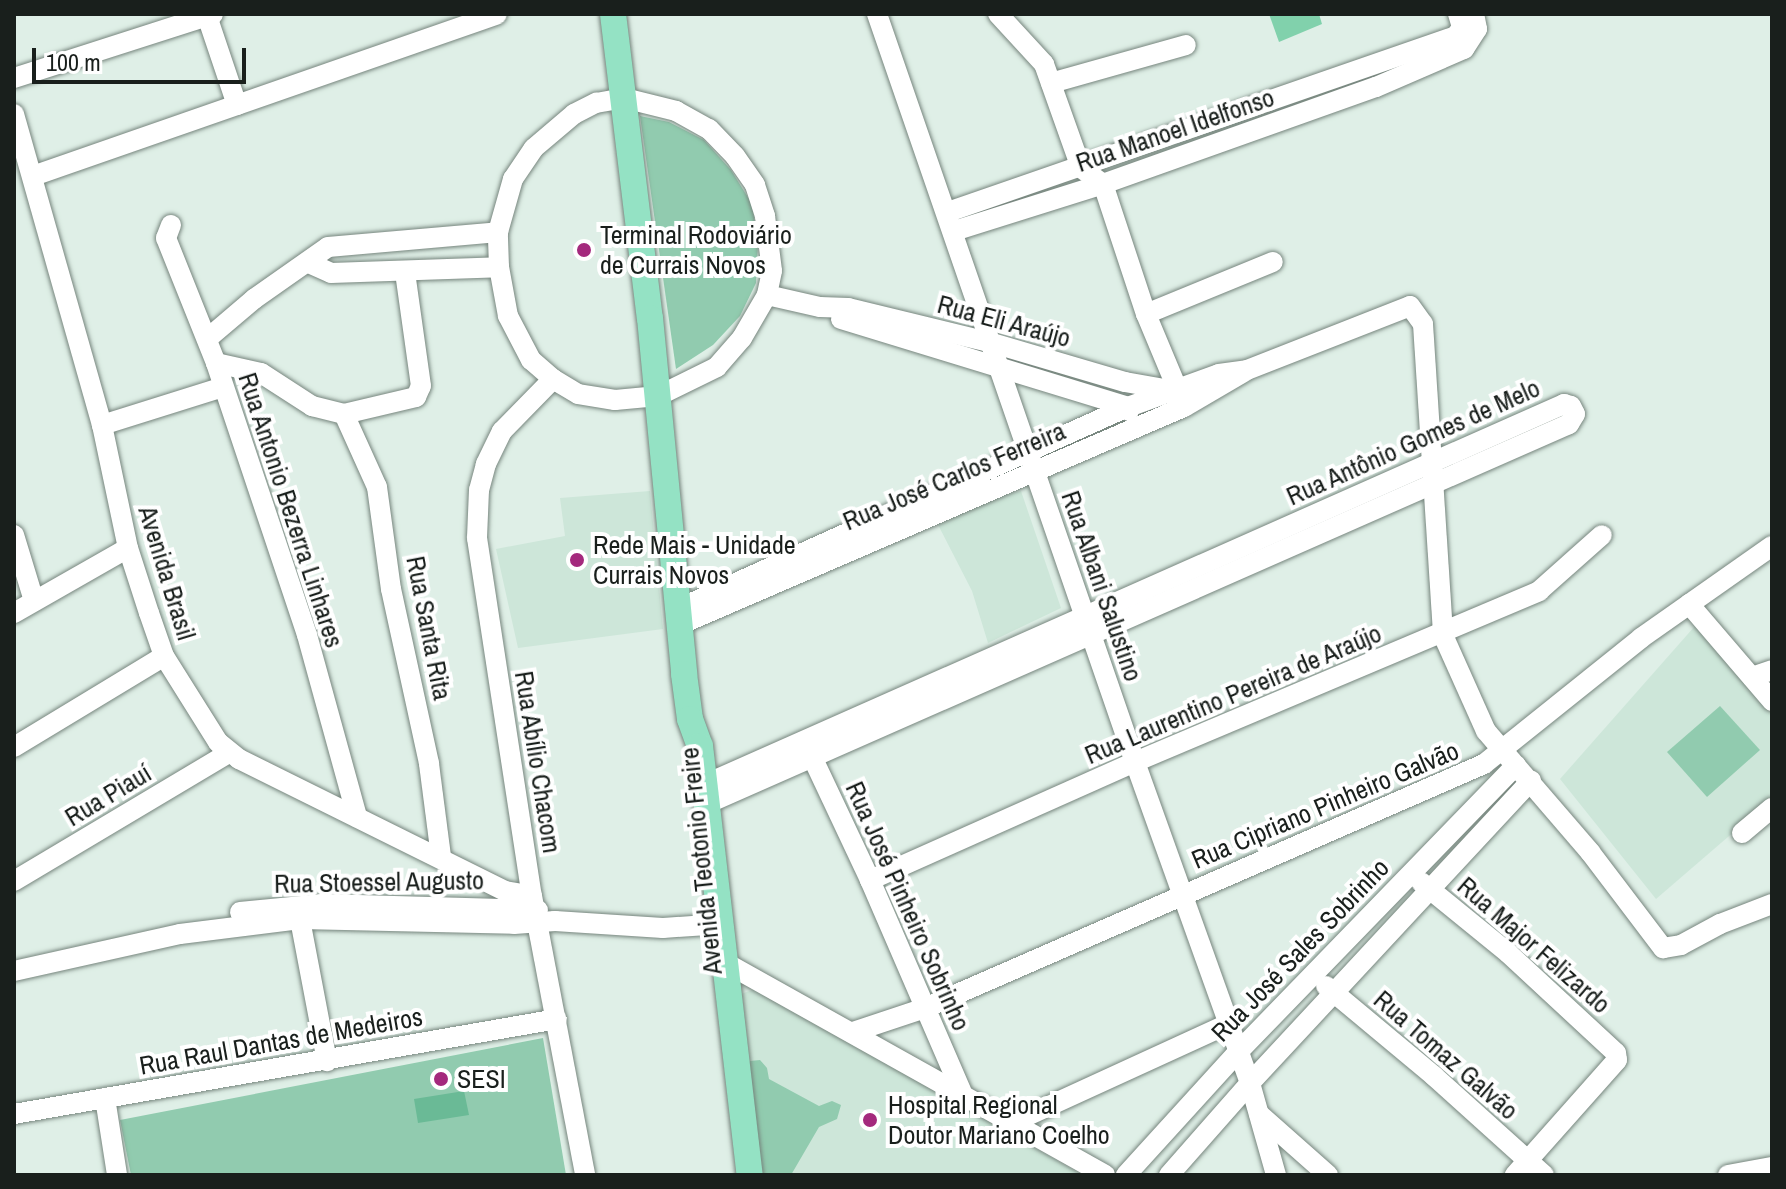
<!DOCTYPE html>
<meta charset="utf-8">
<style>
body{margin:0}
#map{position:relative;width:1786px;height:1189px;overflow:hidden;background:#dfefe7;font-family:"Archivo Narrow",sans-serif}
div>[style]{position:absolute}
.built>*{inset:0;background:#cde6d9}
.green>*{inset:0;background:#91cbaf}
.forest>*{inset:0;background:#81d1ac}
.water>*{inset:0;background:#6aba96}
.roads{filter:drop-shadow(0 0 2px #76857d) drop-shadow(0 0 2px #76857d)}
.minor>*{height:20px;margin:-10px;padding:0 10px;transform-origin:10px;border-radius:10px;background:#fff}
.major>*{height:26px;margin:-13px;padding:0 13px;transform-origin:13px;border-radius:13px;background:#94e2c4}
.dots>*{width:22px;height:22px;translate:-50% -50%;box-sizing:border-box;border:4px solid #fff;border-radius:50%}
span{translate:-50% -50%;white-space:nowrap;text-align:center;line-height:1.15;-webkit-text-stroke:8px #fff;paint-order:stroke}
.street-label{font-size:26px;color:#191f1c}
.poi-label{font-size:26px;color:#191f1c}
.left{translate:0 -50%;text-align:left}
.frame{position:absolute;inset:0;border:16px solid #191f1c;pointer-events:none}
.scale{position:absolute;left:32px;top:48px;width:214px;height:36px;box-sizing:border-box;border:4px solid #191f1c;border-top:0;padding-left:10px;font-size:24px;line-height:28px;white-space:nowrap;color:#191f1c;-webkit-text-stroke:6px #fff;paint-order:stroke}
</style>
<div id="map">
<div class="built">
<i style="clip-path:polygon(650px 491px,663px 629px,518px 648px,496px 549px,565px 536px,560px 498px)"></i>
<i style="clip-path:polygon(1021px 491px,1061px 608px,988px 643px,972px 591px,932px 513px)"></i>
<i style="clip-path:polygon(1702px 618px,1772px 697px,1772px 799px,1656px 899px,1560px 779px)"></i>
<i style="clip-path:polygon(758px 988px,1082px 1175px,759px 1175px,741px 994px)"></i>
</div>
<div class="green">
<i style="clip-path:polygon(640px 116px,669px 122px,704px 140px,731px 170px,752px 204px,758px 243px,756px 283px,740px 316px,713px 345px,676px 369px)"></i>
<i style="clip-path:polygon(1720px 706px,1760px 750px,1707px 797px,1667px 752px)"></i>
<i style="clip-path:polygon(543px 1038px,566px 1175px,131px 1175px,120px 1120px)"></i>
<i style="clip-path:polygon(760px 1060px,767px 1068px,769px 1079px,819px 1106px,832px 1101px,841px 1105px,837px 1119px,819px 1127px,791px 1175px,763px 1175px,748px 1066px,750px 1061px)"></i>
</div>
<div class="forest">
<i style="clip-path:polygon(1269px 14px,1319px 14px,1322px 24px,1279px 42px)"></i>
</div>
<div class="water">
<i style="clip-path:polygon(464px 1091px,469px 1115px,418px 1123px,414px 1099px)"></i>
</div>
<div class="roads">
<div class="minor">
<i style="left:877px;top:14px;width:791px;rotate:70.97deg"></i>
<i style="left:1135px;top:762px;width:341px;rotate:70.3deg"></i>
<i style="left:1250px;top:1083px;width:96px;rotate:74.2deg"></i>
<i style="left:998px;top:14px;width:68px;rotate:47.4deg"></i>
<i style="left:1044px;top:64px;width:110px;rotate:70.4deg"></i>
<i style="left:1081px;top:168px;width:27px;rotate:36deg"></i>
<i style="left:1103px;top:184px;width:137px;rotate:71.7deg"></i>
<i style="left:1146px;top:314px;width:93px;rotate:67.3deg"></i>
<i style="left:207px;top:16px;width:94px;rotate:71.4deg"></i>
<i style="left:14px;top:78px;width:209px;rotate:-17.8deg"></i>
<i style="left:1051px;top:83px;width:140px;rotate:-15.7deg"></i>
<i style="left:624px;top:98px;width:54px;rotate:14deg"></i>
<i style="left:676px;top:111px;width:38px;rotate:29deg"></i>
<i style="left:709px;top:129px;width:37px;rotate:46deg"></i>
<i style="left:735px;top:156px;width:35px;rotate:55deg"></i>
<i style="left:755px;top:185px;width:33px;rotate:72deg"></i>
<i style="left:765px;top:216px;width:55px;rotate:82.7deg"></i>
<i style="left:772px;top:271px;width:25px;rotate:102deg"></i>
<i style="left:767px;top:295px;width:50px;rotate:120.2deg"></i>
<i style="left:742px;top:338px;width:38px;rotate:131deg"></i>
<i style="left:717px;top:367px;width:66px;rotate:153.8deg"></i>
<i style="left:658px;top:396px;width:43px;rotate:174.7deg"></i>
<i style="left:615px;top:400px;width:37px;rotate:-171deg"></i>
<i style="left:578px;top:394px;width:29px;rotate:-149deg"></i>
<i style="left:553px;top:379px;width:29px;rotate:-139deg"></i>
<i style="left:531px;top:360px;width:50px;rotate:-117.6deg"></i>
<i style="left:508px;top:316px;width:50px;rotate:-100.4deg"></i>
<i style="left:499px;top:267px;width:35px;rotate:-92deg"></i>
<i style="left:498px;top:232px;width:55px;rotate:-74.2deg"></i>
<i style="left:513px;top:179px;width:37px;rotate:-56deg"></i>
<i style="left:534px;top:148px;width:52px;rotate:-40.4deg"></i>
<i style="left:574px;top:114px;width:25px;rotate:-27deg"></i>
<i style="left:596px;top:103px;width:28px;rotate:-10deg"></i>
<i style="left:14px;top:114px;width:323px;rotate:74.2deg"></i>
<i style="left:102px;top:425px;width:126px;rotate:78.1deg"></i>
<i style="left:128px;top:548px;width:68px;rotate:72.1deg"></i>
<i style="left:149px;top:613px;width:46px;rotate:70.8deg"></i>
<i style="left:164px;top:656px;width:102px;rotate:57.9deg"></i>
<i style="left:218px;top:742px;width:27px;rotate:39deg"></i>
<i style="left:239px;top:759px;width:297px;rotate:26.4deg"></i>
<i style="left:505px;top:891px;width:27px;rotate:10deg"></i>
<i style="left:33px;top:176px;width:491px;rotate:-19.2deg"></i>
<i style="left:948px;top:212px;width:538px;rotate:-19.11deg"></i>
<i style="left:1456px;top:36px;width:11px;rotate:-56deg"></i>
<i style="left:1462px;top:27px;width:14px;rotate:-107deg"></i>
<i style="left:171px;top:225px;width:14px;rotate:111deg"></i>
<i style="left:166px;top:238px;width:135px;rotate:68.2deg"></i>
<i style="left:216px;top:363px;width:287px;rotate:71.5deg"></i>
<i style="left:307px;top:635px;width:189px;rotate:74.6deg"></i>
<i style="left:954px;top:231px;width:156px;rotate:-17.5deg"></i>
<i style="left:1103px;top:184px;width:290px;rotate:-19.6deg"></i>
<i style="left:1376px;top:87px;width:96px;rotate:-23.4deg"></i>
<i style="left:1464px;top:49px;width:24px;rotate:-57deg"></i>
<i style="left:1477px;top:29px;width:15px;rotate:-101deg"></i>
<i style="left:309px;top:263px;width:24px;rotate:24deg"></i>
<i style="left:331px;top:273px;width:168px;rotate:-2deg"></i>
<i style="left:767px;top:295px;width:54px;rotate:12.8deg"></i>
<i style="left:820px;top:307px;width:28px;rotate:2deg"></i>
<i style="left:848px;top:308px;width:145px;rotate:13.6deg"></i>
<i style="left:989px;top:342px;width:142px;rotate:16.4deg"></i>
<i style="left:1125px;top:382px;width:46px;rotate:10.1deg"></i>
<i style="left:1146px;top:314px;width:137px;rotate:-22.3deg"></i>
<i style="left:841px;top:319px;width:300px;rotate:17deg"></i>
<i style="left:1128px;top:407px;width:4px;rotate:76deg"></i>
<i style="left:207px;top:339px;width:62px;rotate:-40.4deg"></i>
<i style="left:254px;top:299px;width:90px;rotate:-35.1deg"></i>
<i style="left:328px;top:247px;width:171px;rotate:-5deg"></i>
<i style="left:216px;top:363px;width:46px;rotate:12.5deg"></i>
<i style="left:261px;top:373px;width:61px;rotate:32.9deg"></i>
<i style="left:312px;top:406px;width:33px;rotate:14deg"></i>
<i style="left:344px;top:414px;width:74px;rotate:-13.3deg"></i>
<i style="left:416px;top:397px;width:12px;rotate:-66deg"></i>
<i style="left:421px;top:386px;width:115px;rotate:-98deg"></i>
<i style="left:553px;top:379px;width:73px;rotate:134.4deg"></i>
<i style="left:502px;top:431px;width:37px;rotate:116deg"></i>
<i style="left:486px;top:464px;width:27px;rotate:105deg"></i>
<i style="left:479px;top:490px;width:48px;rotate:92.4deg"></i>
<i style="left:477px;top:538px;width:362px;rotate:81.3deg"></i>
<i style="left:532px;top:896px;width:284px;rotate:79.2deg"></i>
<i style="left:344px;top:414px;width:80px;rotate:65.7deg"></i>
<i style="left:377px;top:487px;width:103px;rotate:82.2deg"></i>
<i style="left:391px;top:589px;width:179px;rotate:77.7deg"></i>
<i style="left:429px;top:764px;width:94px;rotate:82.6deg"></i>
<i style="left:102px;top:425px;width:127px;rotate:-17.4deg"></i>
<i style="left:14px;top:535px;width:69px;rotate:73.1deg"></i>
<i style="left:1689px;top:604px;width:128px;rotate:49.4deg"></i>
<i style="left:678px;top:609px;width:493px;rotate:-24.2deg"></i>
<i style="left:1128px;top:407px;width:97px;rotate:-19.9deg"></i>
<i style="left:1219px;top:374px;width:28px;rotate:-8deg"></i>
<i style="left:1247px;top:370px;width:175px;rotate:-21.4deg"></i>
<i style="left:1410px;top:306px;width:22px;rotate:54deg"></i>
<i style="left:1423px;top:324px;width:312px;rotate:86.3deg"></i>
<i style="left:1443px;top:635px;width:105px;rotate:65.9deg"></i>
<i style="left:1486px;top:731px;width:160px;rotate:49.3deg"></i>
<i style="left:1590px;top:852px;width:121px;rotate:52.8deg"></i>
<i style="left:1663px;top:948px;width:18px;rotate:-9deg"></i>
<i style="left:1681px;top:945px;width:44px;rotate:-28.3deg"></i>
<i style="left:1720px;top:924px;width:56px;rotate:-21deg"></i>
<i style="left:14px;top:613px;width:131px;rotate:-29.7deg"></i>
<i style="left:679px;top:625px;width:550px;rotate:-23.35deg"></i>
<i style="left:1184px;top:407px;width:69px;rotate:-30.3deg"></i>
<i style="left:1752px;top:677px;width:21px;rotate:-19deg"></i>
<i style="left:807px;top:746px;width:148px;rotate:64.8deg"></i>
<i style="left:870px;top:880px;width:232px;rotate:66.6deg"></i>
<i style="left:14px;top:747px;width:175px;rotate:-31.2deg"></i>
<i style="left:704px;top:785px;width:941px;rotate:-23.89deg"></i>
<i style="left:1564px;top:404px;width:7px;rotate:16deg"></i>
<i style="left:1571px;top:406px;width:9px;rotate:63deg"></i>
<i style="left:1575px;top:414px;width:12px;rotate:121deg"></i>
<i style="left:1569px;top:424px;width:943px;rotate:156.23deg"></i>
<i style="left:1742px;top:833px;width:39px;rotate:-40deg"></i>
<i style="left:870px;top:880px;width:290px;rotate:-24deg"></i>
<i style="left:1135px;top:762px;width:439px;rotate:-22.9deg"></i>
<i style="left:1539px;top:591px;width:84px;rotate:-41.6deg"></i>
<i style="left:14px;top:881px;width:250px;rotate:-30.8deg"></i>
<i style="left:1421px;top:882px;width:112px;rotate:39.2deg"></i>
<i style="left:1508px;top:953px;width:147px;rotate:42.8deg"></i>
<i style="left:1616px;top:1053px;width:7px;rotate:82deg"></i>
<i style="left:1617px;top:1060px;width:154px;rotate:131.6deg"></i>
<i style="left:298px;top:909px;width:155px;rotate:79.2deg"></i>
<i style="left:240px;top:912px;width:81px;rotate:-5.6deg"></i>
<i style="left:321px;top:904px;width:217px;rotate:1.6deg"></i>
<i style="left:726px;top:963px;width:434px;rotate:29.2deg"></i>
<i style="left:14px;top:971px;width:170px;rotate:-12.6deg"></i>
<i style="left:180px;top:934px;width:121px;rotate:-7.1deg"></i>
<i style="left:300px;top:919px;width:214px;rotate:1.3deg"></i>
<i style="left:514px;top:924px;width:41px;rotate:-4.2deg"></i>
<i style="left:555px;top:921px;width:108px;rotate:3.7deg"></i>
<i style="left:663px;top:928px;width:44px;rotate:-3.9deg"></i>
<i style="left:1326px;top:986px;width:141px;rotate:39.8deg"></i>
<i style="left:1434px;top:1076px;width:148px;rotate:42deg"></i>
<i style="left:853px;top:1032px;width:76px;rotate:-18.4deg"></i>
<i style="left:925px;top:1008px;width:610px;rotate:-23.58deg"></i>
<i style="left:1484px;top:764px;width:201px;rotate:-38.7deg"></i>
<i style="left:1641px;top:638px;width:160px;rotate:-35.1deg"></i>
<i style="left:105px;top:1098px;width:78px;rotate:81.1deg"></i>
<i style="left:14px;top:1114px;width:551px;rotate:-9.92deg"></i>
<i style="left:1259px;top:1114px;width:92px;rotate:41.5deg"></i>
<i style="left:1014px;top:1122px;width:235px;rotate:-24.6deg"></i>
<i style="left:1126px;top:1175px;width:168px;rotate:-47.7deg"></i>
<i style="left:1239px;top:1051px;width:398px;rotate:-45.9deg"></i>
<i style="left:1169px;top:1175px;width:123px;rotate:-48.6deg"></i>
<i style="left:1250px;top:1083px;width:413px;rotate:-47.1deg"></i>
<i style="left:1728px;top:1175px;width:45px;rotate:-10.3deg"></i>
</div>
<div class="major">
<i style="left:613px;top:14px;width:306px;rotate:83.1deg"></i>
<i style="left:650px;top:318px;width:358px;rotate:84.5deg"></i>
<i style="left:684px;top:674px;width:45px;rotate:82.4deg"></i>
<i style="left:690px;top:719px;width:29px;rotate:70deg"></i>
<i style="left:700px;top:746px;width:432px;rotate:83.4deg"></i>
</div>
</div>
<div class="dots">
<i style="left:584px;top:250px;background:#a4297d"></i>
<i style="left:577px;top:560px;background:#a4297d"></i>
<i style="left:441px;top:1079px;background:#a4297d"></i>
<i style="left:870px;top:1120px;background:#a4297d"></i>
</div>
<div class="street-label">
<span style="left:1175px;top:130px;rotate:-19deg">Rua Manoel Idelfonso</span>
<span style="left:1004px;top:321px;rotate:15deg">Rua Eli Araújo</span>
<span style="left:1413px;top:442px;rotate:-24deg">Rua Antônio Gomes de Melo</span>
<span style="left:954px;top:476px;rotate:-23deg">Rua José Carlos Ferreira</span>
<span style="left:291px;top:510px;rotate:72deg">Rua Antonio Bezerra Linhares</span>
<span style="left:167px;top:573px;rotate:73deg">Avenida Brasil</span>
<span style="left:1102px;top:586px;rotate:71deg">Rua Albani Salustino</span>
<span style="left:429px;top:628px;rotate:79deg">Rua Santa Rita</span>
<span style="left:1233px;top:694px;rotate:-23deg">Rua Laurentino Pereira de Araújo</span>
<span style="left:538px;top:762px;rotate:81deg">Rua Abílio Chacom</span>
<span style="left:108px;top:795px;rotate:-31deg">Rua Piauí</span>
<span style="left:1325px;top:805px;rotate:-23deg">Rua Cipriano Pinheiro Galvão</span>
<span style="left:701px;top:861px;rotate:-96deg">Avenida Teotonio Freire</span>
<span style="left:379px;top:882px;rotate:-1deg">Rua Stoessel Augusto</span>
<span style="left:908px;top:906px;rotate:66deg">Rua José Pinheiro Sobrinho</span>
<span style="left:1534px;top:945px;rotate:41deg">Rua Major Felizardo</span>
<span style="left:1300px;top:950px;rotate:-46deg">Rua José Sales Sobrinho</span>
<span style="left:281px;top:1041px;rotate:-10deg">Rua Raul Dantas de Medeiros</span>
<span style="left:1446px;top:1055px;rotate:41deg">Rua Tomaz Galvão</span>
</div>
<div class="poi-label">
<span class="left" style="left:600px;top:250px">Terminal Rodoviário<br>de Currais Novos</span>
<span class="left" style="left:593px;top:560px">Rede Mais - Unidade<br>Currais Novos</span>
<span class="left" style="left:457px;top:1079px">SESI</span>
<span class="left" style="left:888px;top:1120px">Hospital Regional<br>Doutor Mariano Coelho</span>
</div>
<div class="frame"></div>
<div class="scale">100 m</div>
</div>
